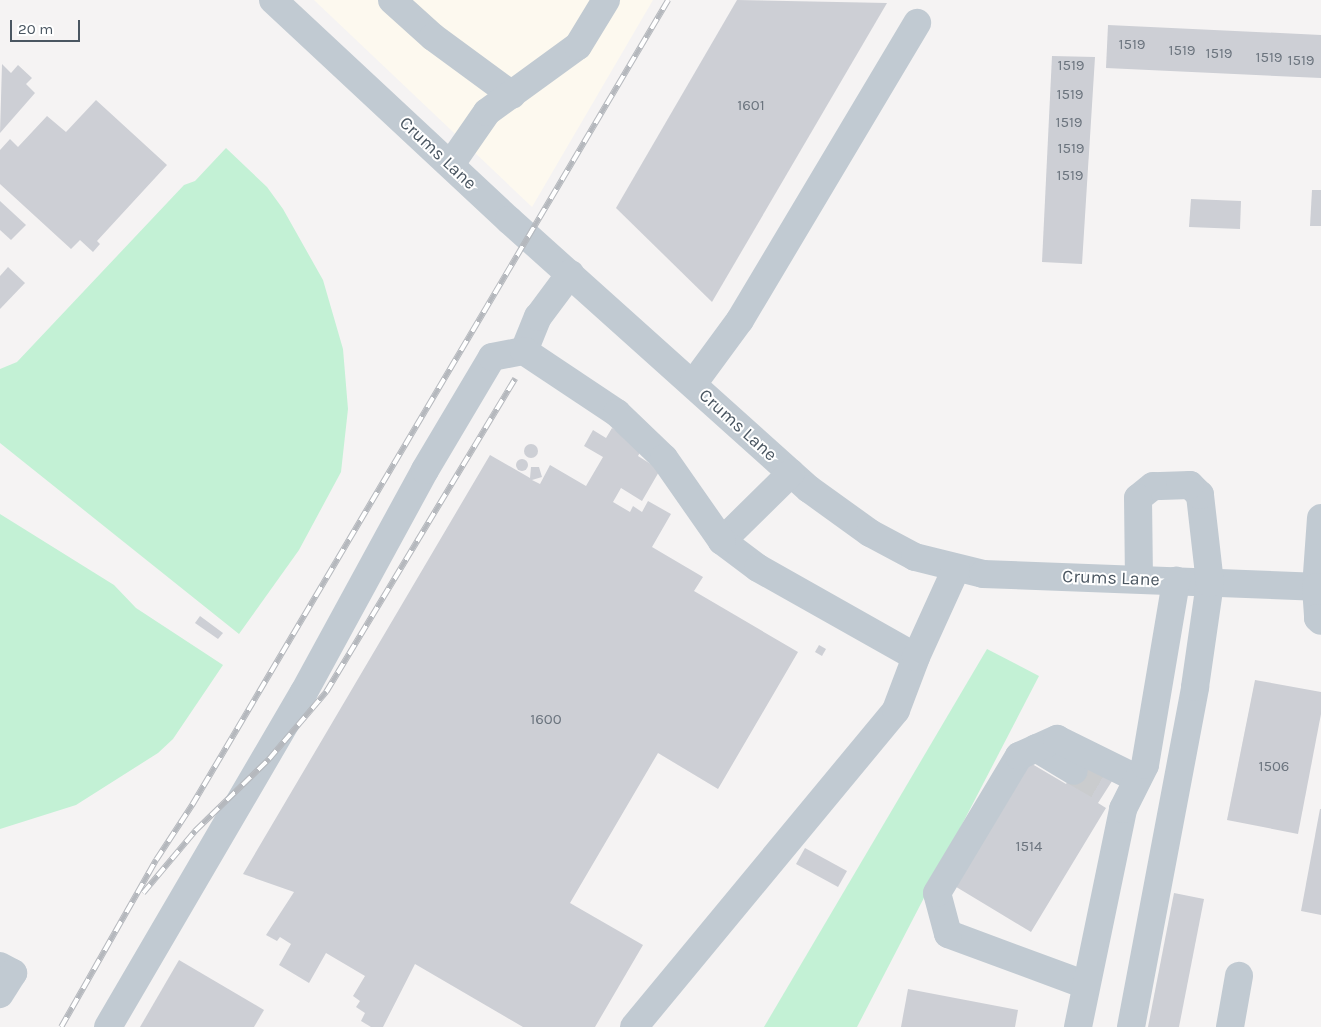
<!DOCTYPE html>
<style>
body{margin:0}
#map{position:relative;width:1321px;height:1027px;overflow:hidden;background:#f5f3f3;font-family:Karla,sans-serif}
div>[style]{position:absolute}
.commercial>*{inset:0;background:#fdf9ef}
.green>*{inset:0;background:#c3f1d5}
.building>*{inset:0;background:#cdcfd5}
.round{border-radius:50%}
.minor-tunnel>*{height:28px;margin-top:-14px;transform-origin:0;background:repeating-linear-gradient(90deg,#caccce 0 28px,transparent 0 42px)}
.minor>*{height:28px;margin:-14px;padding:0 14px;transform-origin:14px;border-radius:14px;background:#c1cad2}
.rail>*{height:5.5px;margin-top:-2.75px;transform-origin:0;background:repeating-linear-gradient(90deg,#fff 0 11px,#b5b8bd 0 22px);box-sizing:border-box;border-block:1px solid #b5b8bd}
span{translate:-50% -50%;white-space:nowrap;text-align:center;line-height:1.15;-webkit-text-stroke:4px #fff;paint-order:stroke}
.number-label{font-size:15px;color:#6b747e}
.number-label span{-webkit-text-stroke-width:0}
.street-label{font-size:18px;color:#4a5661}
.scale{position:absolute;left:10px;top:20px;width:70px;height:22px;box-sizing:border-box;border:2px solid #4a5661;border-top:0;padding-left:6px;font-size:15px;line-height:18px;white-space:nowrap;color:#4a5661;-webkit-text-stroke:4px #fff;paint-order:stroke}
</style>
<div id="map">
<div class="commercial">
<i style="clip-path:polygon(314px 0,653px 0,532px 207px)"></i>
</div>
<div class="green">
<i style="clip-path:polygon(226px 148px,267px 187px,283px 209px,323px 280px,343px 349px,348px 409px,341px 472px,299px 550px,239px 634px,0 443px,0 369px,17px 362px,184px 185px,195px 181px)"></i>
<i style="clip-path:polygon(0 514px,114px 585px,136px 608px,223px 665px,173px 739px,158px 753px,76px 805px,0 829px)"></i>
<i style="clip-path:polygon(987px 649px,1039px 676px,857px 1027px,764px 1027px)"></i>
</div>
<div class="building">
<i style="clip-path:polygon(737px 0,887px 3px,712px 302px,616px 208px)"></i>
<i style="clip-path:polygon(1108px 25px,1321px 35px,1321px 78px,1106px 68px)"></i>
<i style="clip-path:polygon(1052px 56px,1095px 57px,1082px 264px,1042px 262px)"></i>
<i style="clip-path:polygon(2px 64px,11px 73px,18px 65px,32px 78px,26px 84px,35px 93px,0 133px)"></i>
<i style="clip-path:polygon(96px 100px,167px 165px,97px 241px,100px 244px,93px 252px,80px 240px,71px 249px,0 184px,0 150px,10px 139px,18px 147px,47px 116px,66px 132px)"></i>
<i style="clip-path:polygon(1312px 190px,1321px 190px,1321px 226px,1310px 226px)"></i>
<i style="clip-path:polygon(1191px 199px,1241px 201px,1240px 229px,1189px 227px)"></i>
<i style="clip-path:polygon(0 201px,26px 225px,11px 240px,0 230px)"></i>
<i style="clip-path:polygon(8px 267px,25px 283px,0 309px,0 276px)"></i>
<i style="clip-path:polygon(612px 428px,643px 447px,638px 456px,660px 470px,642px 501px,621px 488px,613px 502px,630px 512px,633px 506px,642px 512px,648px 501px,671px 514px,652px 547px,703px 577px,694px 591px,798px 652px,718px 789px,658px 753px,570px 903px,643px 945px,595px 1027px,523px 1027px,415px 964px,383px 1027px,371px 1027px,361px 1021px,365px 1013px,356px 1007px,360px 1001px,353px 996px,365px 976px,326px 953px,309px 983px,279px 965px,291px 944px,280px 937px,277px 941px,266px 935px,294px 892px,243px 874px,490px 455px,530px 478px,531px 467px,539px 467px,542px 477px,532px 480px,540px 484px,550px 465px,586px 486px,603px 457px,584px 446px,593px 430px,606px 438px)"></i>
<i class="round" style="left:524px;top:444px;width:14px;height:14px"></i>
<i class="round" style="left:516px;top:459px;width:12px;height:12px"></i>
<i style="clip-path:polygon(200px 616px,223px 633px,218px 639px,195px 623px)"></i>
<i style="clip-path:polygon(819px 645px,826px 649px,822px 656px,815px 652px)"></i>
<i style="clip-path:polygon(1255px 680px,1321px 692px,1321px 714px,1298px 834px,1227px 820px)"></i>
<i style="clip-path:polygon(1081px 759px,1114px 778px,1098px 803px,1106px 808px,1031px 932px,953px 885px,1027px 761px,1066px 784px)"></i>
<i style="clip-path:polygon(1320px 809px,1321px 809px,1321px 915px,1301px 911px)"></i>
<i style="clip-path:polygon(805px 848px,847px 871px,838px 887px,796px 864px)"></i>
<i style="clip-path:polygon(1174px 893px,1204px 899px,1179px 1027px,1148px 1027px)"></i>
<i style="clip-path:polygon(179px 960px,264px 1010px,254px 1027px,140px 1027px)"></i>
<i style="clip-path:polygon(908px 989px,1018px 1010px,1015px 1027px,901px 1027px)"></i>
</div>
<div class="minor-tunnel">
<i style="left:1074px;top:771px;width:38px;rotate:30deg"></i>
</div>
<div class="minor">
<i style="left:273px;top:0;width:323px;rotate:43deg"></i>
<i style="left:509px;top:220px;width:403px;rotate:41.9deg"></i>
<i style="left:809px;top:489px;width:75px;rotate:35.8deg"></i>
<i style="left:870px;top:533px;width:51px;rotate:28.1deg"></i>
<i style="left:915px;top:557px;width:70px;rotate:14deg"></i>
<i style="left:983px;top:574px;width:338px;rotate:2.2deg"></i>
<i style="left:392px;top:0;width:55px;rotate:42.1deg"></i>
<i style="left:433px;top:37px;width:98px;rotate:36.3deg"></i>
<i style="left:451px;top:164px;width:63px;rotate:-55.3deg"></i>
<i style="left:487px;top:112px;width:112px;rotate:-36deg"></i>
<i style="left:578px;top:46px;width:54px;rotate:-58.7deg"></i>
<i style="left:524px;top:351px;width:37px;rotate:-68deg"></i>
<i style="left:538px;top:317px;width:54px;rotate:-53.3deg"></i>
<i style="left:693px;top:384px;width:79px;rotate:-53.7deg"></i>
<i style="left:740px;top:320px;width:346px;rotate:-59.2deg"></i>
<i style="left:791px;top:473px;width:97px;rotate:135.4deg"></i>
<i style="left:722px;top:541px;width:45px;rotate:36.9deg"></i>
<i style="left:758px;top:568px;width:181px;rotate:29.4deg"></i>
<i style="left:1321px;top:518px;width:69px;rotate:94.1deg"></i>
<i style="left:1316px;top:587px;width:31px;rotate:86deg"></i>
<i style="left:1318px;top:618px;width:4px;rotate:45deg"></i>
<i style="left:1036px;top:748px;width:44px;rotate:31.2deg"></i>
<i style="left:0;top:966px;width:15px;rotate:28deg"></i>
<i style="left:13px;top:973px;width:25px;rotate:122deg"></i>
<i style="left:1086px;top:985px;width:147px;rotate:-159.7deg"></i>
<i style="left:948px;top:934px;width:42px;rotate:-105deg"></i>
<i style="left:937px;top:893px;width:160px;rotate:-59.1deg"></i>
<i style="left:1019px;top:756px;width:42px;rotate:-24.1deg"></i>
<i style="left:1057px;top:739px;width:90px;rotate:26.3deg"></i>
<i style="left:108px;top:1027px;width:388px;rotate:-59.7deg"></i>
<i style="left:304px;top:692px;width:253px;rotate:-61.4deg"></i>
<i style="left:425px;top:470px;width:131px;rotate:-59.3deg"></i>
<i style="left:492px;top:357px;width:33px;rotate:-11deg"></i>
<i style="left:524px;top:351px;width:112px;rotate:33.7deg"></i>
<i style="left:617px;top:413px;width:65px;rotate:43.8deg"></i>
<i style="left:664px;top:458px;width:101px;rotate:55.1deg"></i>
<i style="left:634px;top:1027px;width:411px;rotate:-50.4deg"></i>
<i style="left:896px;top:710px;width:57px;rotate:-69.3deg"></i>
<i style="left:916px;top:657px;width:97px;rotate:-65.6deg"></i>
<i style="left:1078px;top:1027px;width:223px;rotate:-78.3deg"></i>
<i style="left:1123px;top:809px;width:49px;rotate:-63.4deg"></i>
<i style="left:1145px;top:765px;width:187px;rotate:-80.4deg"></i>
<i style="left:1131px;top:1027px;width:346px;rotate:-79.3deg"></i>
<i style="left:1195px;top:687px;width:105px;rotate:-81.8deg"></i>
<i style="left:1210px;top:583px;width:89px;rotate:-96.5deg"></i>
<i style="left:1200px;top:495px;width:14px;rotate:-135deg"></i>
<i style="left:1190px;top:485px;width:37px;rotate:178deg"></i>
<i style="left:1153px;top:486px;width:19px;rotate:141deg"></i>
<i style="left:1138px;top:498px;width:81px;rotate:89.3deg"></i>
<i style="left:1230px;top:1027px;width:52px;rotate:-80deg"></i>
</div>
<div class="rail">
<i style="left:143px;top:893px;width:81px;rotate:-50deg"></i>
<i style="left:195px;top:831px;width:103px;rotate:-44.2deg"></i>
<i style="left:269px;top:759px;width:88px;rotate:-49.6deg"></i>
<i style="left:326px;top:692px;width:366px;rotate:-58.9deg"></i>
<i style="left:61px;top:1027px;width:192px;rotate:-60.4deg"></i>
<i style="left:156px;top:860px;width:66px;rotate:-56.8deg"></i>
<i style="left:192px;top:805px;width:935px;rotate:-59.4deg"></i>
</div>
<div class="number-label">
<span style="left:1132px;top:45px">1519</span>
<span style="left:1182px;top:51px">1519</span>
<span style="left:1219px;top:54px">1519</span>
<span style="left:1269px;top:58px">1519</span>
<span style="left:1301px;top:61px">1519</span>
<span style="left:1071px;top:66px">1519</span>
<span style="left:1070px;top:95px">1519</span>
<span style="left:751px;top:106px">1601</span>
<span style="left:1069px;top:123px">1519</span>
<span style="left:1071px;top:149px">1519</span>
<span style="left:1070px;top:176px">1519</span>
<span style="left:546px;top:720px">1600</span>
<span style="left:1274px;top:767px">1506</span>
<span style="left:1029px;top:847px">1514</span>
</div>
<div class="street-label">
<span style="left:438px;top:153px;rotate:43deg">Crums Lane</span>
<span style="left:738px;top:425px;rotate:42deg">Crums Lane</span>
<span style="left:1111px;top:578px;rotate:2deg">Crums Lane</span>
</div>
<div class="scale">20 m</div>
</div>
